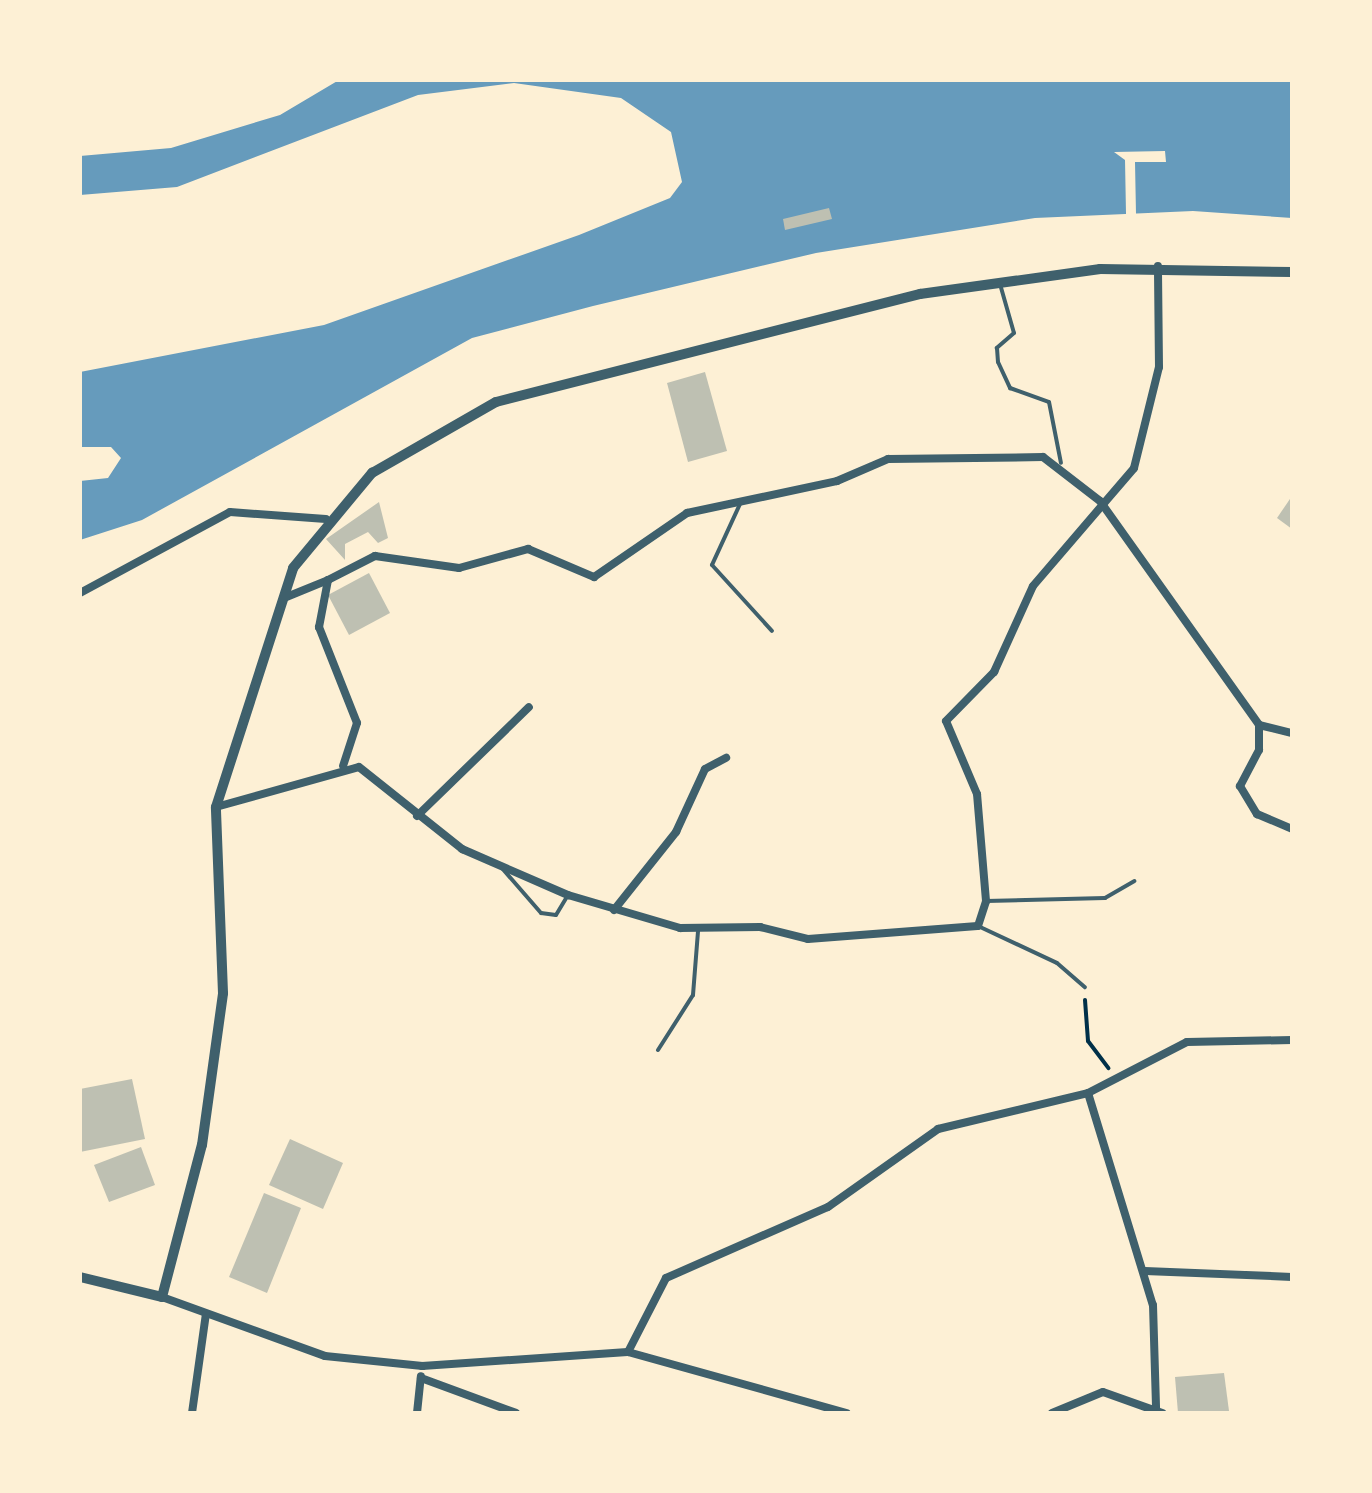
<!DOCTYPE html>
<style>
body{margin:0}
#map{position:relative;width:1372px;height:1493px;overflow:hidden;background:#fdf0d5;font-family:Poppins,sans-serif}
div>[style]{position:absolute}
.water>*{inset:0;background:#669bbc}
.pier>*{inset:0;background:#fdf0d5}
.building>*{inset:0;background:#bec0b2}
.path>*{height:4px;margin:-2px;padding:0 2px;transform-origin:2px;border-radius:2px;background:#003049}
.service>*{height:4px;margin:-2px;padding:0 2px;transform-origin:2px;border-radius:2px;background:#3f606c}
.minor>*{height:8px;margin:-4px;padding:0 4px;transform-origin:4px;border-radius:4px;background:#3f606c}
.tertiary>*{height:10px;margin:-5px;padding:0 5px;transform-origin:5px;border-radius:5px;background:#3f606c}
span{translate:-50% -50%;white-space:nowrap;text-align:center;line-height:1.15;-webkit-text-stroke:10px #fdf0d5;paint-order:stroke}
.frame{position:absolute;inset:0;border:82px solid #fdf0d5;pointer-events:none}
</style>
<div id="map">
<div class="water">
<i style="clip-path:polygon(339px 80px,1292px 80px,1292px 218px,1193px 211px,1035px 218px,816px 253px,593px 306px,472px 338px,142px 520px,80px 540px,80px 481px,108px 478px,121px 458px,111px 447px,80px 447px,80px 372px,324px 325px,579px 235px,670px 198px,682px 182px,671px 132px,621px 98px,514px 83px,418px 95px,177px 187px,80px 195px,80px 156px,171px 148px,280px 115px)"></i>
</div>
<div class="pier">
<i style="clip-path:polygon(1165px 151px,1166px 162px,1135px 162px,1136px 214px,1126px 214px,1125px 160px,1114px 152px)"></i>
</div>
<div class="building">
<i style="clip-path:polygon(829px 208px,832px 219px,785px 230px,783px 219px)"></i>
<i style="clip-path:polygon(705px 372px,727px 451px,688px 462px,667px 383px)"></i>
<i style="clip-path:polygon(1292px 496px,1292px 529px,1277px 518px)"></i>
<i style="clip-path:polygon(379px 502px,388px 538px,378px 543px,368px 532px,345px 544px,345px 560px,326px 539px)"></i>
<i style="clip-path:polygon(369px 573px,390px 613px,349px 635px,328px 595px)"></i>
<i style="clip-path:polygon(132px 1079px,145px 1139px,80px 1152px,80px 1089px)"></i>
<i style="clip-path:polygon(290px 1139px,343px 1163px,323px 1209px,269px 1185px)"></i>
<i style="clip-path:polygon(141px 1147px,155px 1185px,109px 1202px,94px 1165px)"></i>
<i style="clip-path:polygon(264px 1193px,301px 1208px,267px 1293px,229px 1277px)"></i>
<i style="clip-path:polygon(1224px 1373px,1229px 1411px,1178px 1413px,1175px 1377px)"></i>
</div>
<div class="path">
<i style="left:1085px;top:1000px;width:41px;rotate:85.8deg"></i>
<i style="left:1088px;top:1041px;width:34px;rotate:53deg"></i>
</div>
<div class="service">
<i style="left:1000px;top:284px;width:51px;rotate:74.1deg"></i>
<i style="left:1014px;top:333px;width:23px;rotate:139deg"></i>
<i style="left:997px;top:348px;width:14px;rotate:86deg"></i>
<i style="left:998px;top:362px;width:29px;rotate:65deg"></i>
<i style="left:1010px;top:388px;width:41px;rotate:19.7deg"></i>
<i style="left:1049px;top:402px;width:62px;rotate:78.9deg"></i>
<i style="left:740px;top:504px;width:67px;rotate:114.7deg"></i>
<i style="left:712px;top:565px;width:89px;rotate:47.7deg"></i>
<i style="left:501px;top:867px;width:61px;rotate:49deg"></i>
<i style="left:541px;top:913px;width:15px;rotate:8deg"></i>
<i style="left:556px;top:915px;width:21px;rotate:-59deg"></i>
<i style="left:986px;top:901px;width:119px;rotate:-1.4deg"></i>
<i style="left:1105px;top:898px;width:34px;rotate:-30deg"></i>
<i style="left:978px;top:926px;width:87px;rotate:25.1deg"></i>
<i style="left:1057px;top:963px;width:37px;rotate:41deg"></i>
<i style="left:658px;top:1050px;width:65px;rotate:-57.5deg"></i>
<i style="left:693px;top:995px;width:64px;rotate:-85.5deg"></i>
</div>
<div class="minor">
<i style="left:328px;top:580px;width:53px;rotate:-27.1deg"></i>
<i style="left:375px;top:556px;width:85px;rotate:8.1deg"></i>
<i style="left:459px;top:568px;width:72px;rotate:-15.4deg"></i>
<i style="left:528px;top:549px;width:72px;rotate:23deg"></i>
<i style="left:594px;top:577px;width:113px;rotate:-34.5deg"></i>
<i style="left:687px;top:513px;width:153px;rotate:-12deg"></i>
<i style="left:837px;top:481px;width:56px;rotate:-23.3deg"></i>
<i style="left:888px;top:459px;width:155px;rotate:-0.7deg"></i>
<i style="left:1043px;top:457px;width:72px;rotate:37.7deg"></i>
<i style="left:1100px;top:501px;width:275px;rotate:54.6deg"></i>
<i style="left:1259px;top:725px;width:25px;rotate:90deg"></i>
<i style="left:1259px;top:750px;width:41px;rotate:117.8deg"></i>
<i style="left:1240px;top:786px;width:33px;rotate:59deg"></i>
<i style="left:1257px;top:814px;width:38px;rotate:23deg"></i>
<i style="left:80px;top:593px;width:170px;rotate:-28.4deg"></i>
<i style="left:230px;top:512px;width:96px;rotate:4.2deg"></i>
<i style="left:284px;top:598px;width:48px;rotate:-22.2deg"></i>
<i style="left:328px;top:580px;width:48px;rotate:100.8deg"></i>
<i style="left:319px;top:627px;width:103px;rotate:68.4deg"></i>
<i style="left:357px;top:723px;width:45px;rotate:108deg"></i>
<i style="left:1259px;top:725px;width:34px;rotate:14deg"></i>
<i style="left:216px;top:807px;width:148px;rotate:-15.6deg"></i>
<i style="left:359px;top:767px;width:132px;rotate:38.5deg"></i>
<i style="left:462px;top:849px;width:116px;rotate:23.5deg"></i>
<i style="left:568px;top:895px;width:117px;rotate:16.4deg"></i>
<i style="left:680px;top:928px;width:80px;rotate:-0.7deg"></i>
<i style="left:760px;top:927px;width:49px;rotate:14deg"></i>
<i style="left:808px;top:939px;width:170px;rotate:-4.4deg"></i>
<i style="left:978px;top:926px;width:26px;rotate:-72deg"></i>
<i style="left:986px;top:901px;width:107px;rotate:-94.8deg"></i>
<i style="left:977px;top:794px;width:79px;rotate:-113deg"></i>
<i style="left:946px;top:721px;width:69px;rotate:-45.6deg"></i>
<i style="left:994px;top:672px;width:94px;rotate:-65.6deg"></i>
<i style="left:1033px;top:586px;width:155px;rotate:-49.4deg"></i>
<i style="left:1134px;top:468px;width:104px;rotate:-76.1deg"></i>
<i style="left:1159px;top:367px;width:101px;rotate:-90.6deg"></i>
<i style="left:417px;top:816px;width:156px;rotate:-44.2deg"></i>
<i style="left:614px;top:910px;width:100px;rotate:-51.5deg"></i>
<i style="left:676px;top:832px;width:69px;rotate:-65.3deg"></i>
<i style="left:705px;top:769px;width:24px;rotate:-28deg"></i>
<i style="left:1088px;top:1093px;width:222px;rotate:73deg"></i>
<i style="left:1153px;top:1305px;width:104px;rotate:88.3deg"></i>
<i style="left:1145px;top:1271px;width:147px;rotate:2.3deg"></i>
<i style="left:162px;top:1297px;width:173px;rotate:19.9deg"></i>
<i style="left:325px;top:1356px;width:98px;rotate:5.9deg"></i>
<i style="left:422px;top:1366px;width:206px;rotate:-3.9deg"></i>
<i style="left:628px;top:1352px;width:227px;rotate:15.6deg"></i>
<i style="left:628px;top:1352px;width:83px;rotate:-62.8deg"></i>
<i style="left:666px;top:1278px;width:177px;rotate:-23.7deg"></i>
<i style="left:828px;top:1207px;width:135px;rotate:-35.3deg"></i>
<i style="left:938px;top:1129px;width:154px;rotate:-13.5deg"></i>
<i style="left:1088px;top:1093px;width:111px;rotate:-27.3deg"></i>
<i style="left:1187px;top:1042px;width:105px;rotate:-1.1deg"></i>
<i style="left:421px;top:1378px;width:101px;rotate:20.2deg"></i>
<i style="left:192px;top:1413px;width:100px;rotate:-82deg"></i>
<i style="left:417px;top:1413px;width:37px;rotate:-84deg"></i>
<i style="left:1052px;top:1413px;width:55px;rotate:-22.4deg"></i>
<i style="left:1103px;top:1392px;width:63px;rotate:19.6deg"></i>
</div>
<div class="tertiary">
<i style="left:80px;top:1277px;width:84px;rotate:13.7deg"></i>
<i style="left:162px;top:1297px;width:157px;rotate:-75.3deg"></i>
<i style="left:202px;top:1145px;width:153px;rotate:-82.1deg"></i>
<i style="left:223px;top:993px;width:186px;rotate:-92.2deg"></i>
<i style="left:216px;top:807px;width:251px;rotate:-72.1deg"></i>
<i style="left:293px;top:568px;width:124px;rotate:-50.3deg"></i>
<i style="left:372px;top:473px;width:143px;rotate:-29.8deg"></i>
<i style="left:496px;top:402px;width:438px;rotate:-14.3deg"></i>
<i style="left:920px;top:294px;width:182px;rotate:-7.9deg"></i>
<i style="left:1100px;top:269px;width:192px;rotate:0.9deg"></i>
</div>
<div class="frame"></div>
</div>
